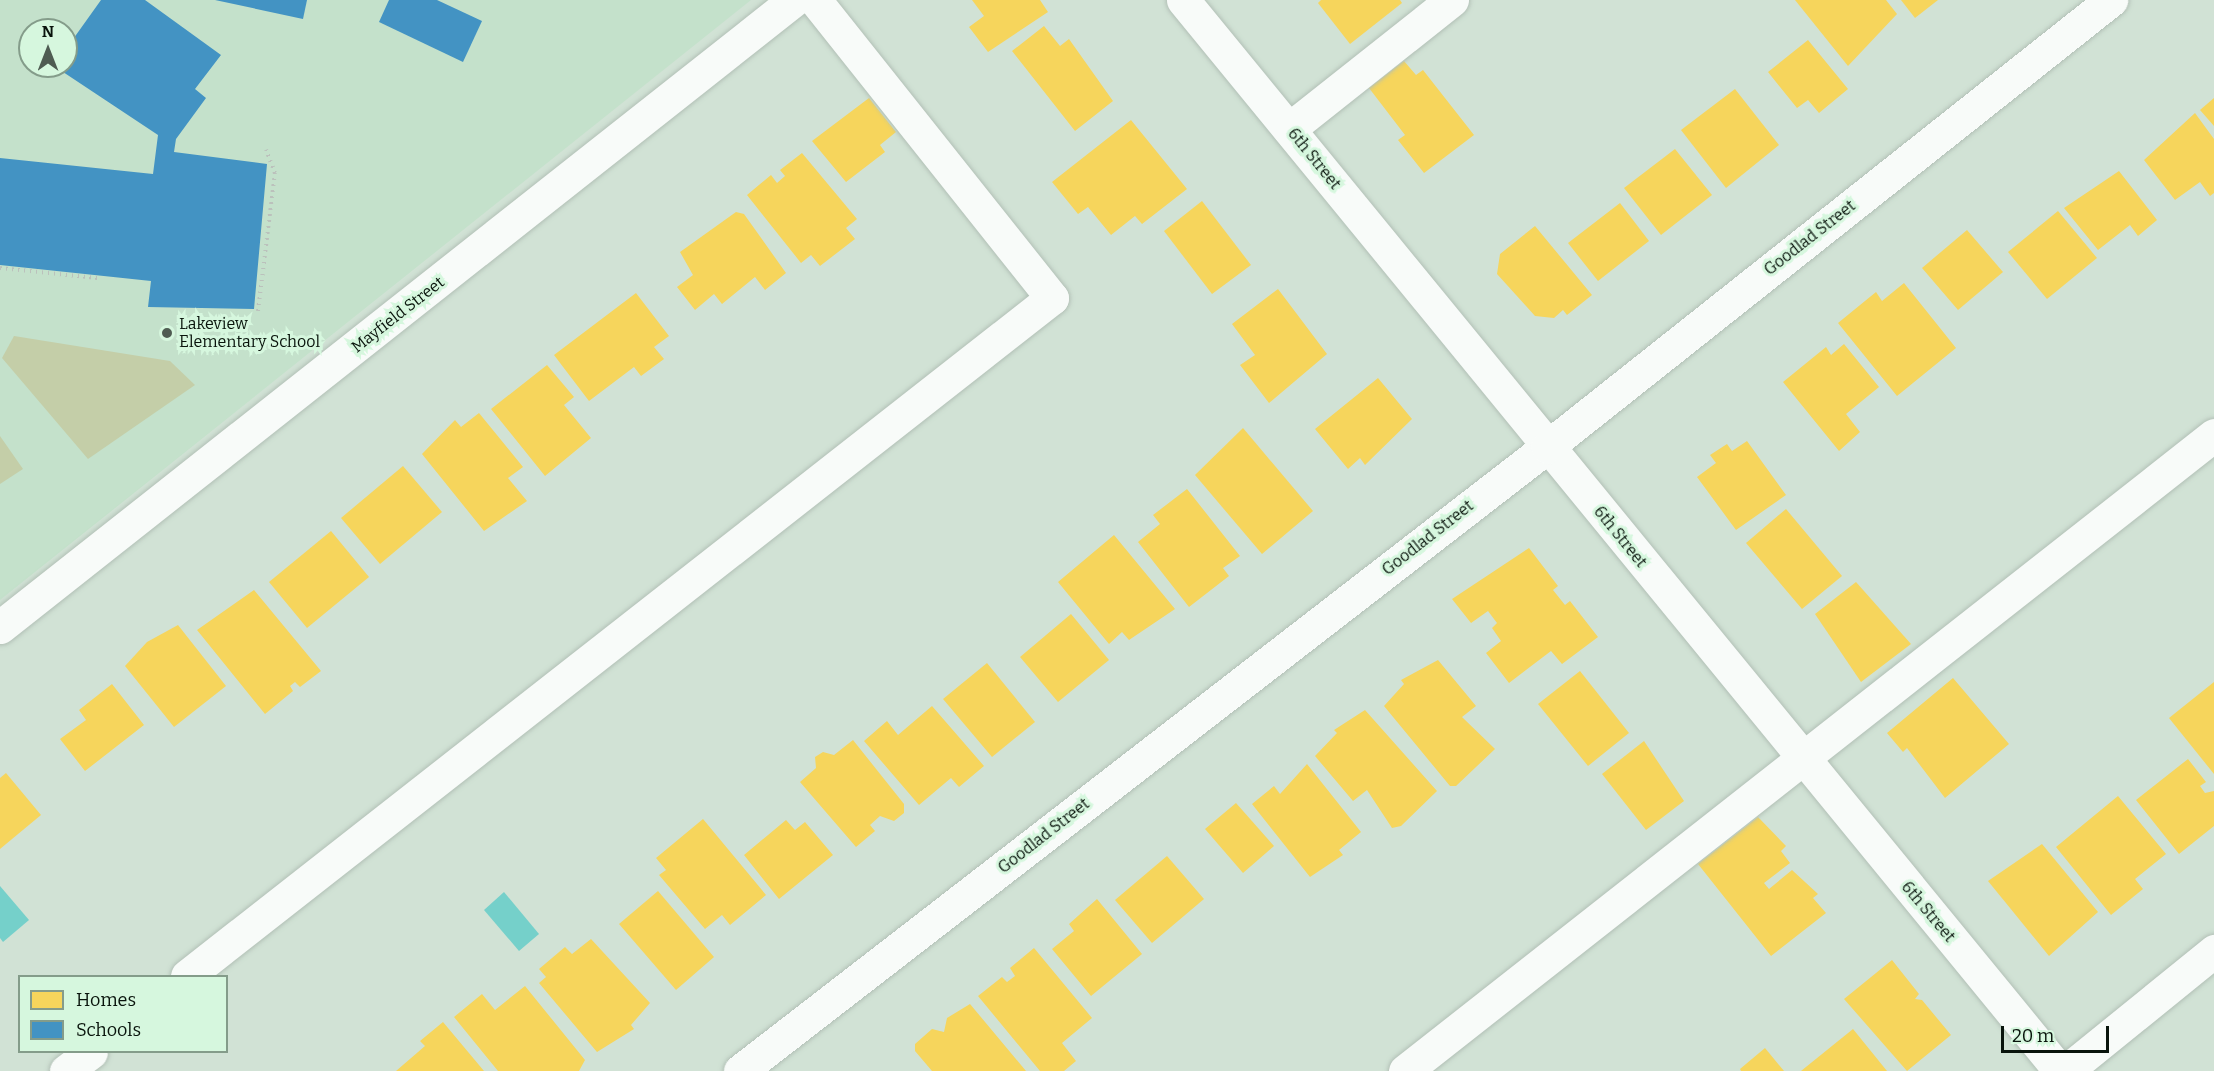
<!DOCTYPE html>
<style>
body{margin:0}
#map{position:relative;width:2214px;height:1071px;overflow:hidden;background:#d1e2d5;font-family:Bitter,serif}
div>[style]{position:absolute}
.built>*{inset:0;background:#c4e1cb}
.green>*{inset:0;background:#c4cea8}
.water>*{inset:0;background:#75d0ca}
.homes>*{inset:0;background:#f6d55c}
.schools>*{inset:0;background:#4393c3}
.path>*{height:4px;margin-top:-2px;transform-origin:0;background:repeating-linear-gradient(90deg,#bbc1bc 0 1.5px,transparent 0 6px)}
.roads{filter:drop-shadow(0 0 2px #b2c0b6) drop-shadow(0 0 2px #b2c0b6)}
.minor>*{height:33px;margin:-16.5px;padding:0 16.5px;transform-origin:16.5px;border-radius:16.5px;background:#f8fbf9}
.dots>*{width:16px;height:16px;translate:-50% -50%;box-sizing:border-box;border:3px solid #d6f7de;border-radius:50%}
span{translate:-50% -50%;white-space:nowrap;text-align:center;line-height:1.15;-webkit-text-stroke:6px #d6f7de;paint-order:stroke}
.street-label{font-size:16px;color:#09140c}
.poi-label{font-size:16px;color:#09140c}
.left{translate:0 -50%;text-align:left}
.legend{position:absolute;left:18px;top:975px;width:210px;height:78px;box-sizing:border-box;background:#d6f7de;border:2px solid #849c8a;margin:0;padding:8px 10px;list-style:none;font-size:18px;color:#09140c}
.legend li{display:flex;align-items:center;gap:12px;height:30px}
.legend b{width:30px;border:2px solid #849c8a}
.north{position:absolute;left:18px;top:18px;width:60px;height:60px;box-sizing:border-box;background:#d6f7de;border:2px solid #849c8a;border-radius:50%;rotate:0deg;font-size:16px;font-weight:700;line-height:24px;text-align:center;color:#09140c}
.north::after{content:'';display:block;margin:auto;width:21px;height:27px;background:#4f5c52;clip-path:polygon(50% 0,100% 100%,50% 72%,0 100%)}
.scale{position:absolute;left:2001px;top:1026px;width:108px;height:27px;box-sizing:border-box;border:3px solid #09140c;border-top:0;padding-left:8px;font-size:18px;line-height:21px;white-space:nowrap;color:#09140c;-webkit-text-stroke:4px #d6f7de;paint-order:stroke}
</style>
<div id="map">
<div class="built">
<i style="clip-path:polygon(evenodd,0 0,751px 0,0 600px,0 0,30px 30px,66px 30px,66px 66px,30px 66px,30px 30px)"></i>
</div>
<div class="green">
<i style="clip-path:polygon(14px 336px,170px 361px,195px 385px,88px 459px,2px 358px)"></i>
<i style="clip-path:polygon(0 436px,23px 469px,0 484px)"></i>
</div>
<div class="water">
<i style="clip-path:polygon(0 886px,29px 920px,3px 942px,0 938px)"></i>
<i style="clip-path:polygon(504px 892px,539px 934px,519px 951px,484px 910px)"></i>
</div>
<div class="homes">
<i style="clip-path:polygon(972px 0,1040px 0,1048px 12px,988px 52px,969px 27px,984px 16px)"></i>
<i style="clip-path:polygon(1321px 0,1400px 0,1402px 3px,1350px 44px,1318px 3px)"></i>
<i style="clip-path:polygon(1795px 0,1886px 0,1897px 14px,1848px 66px)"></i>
<i style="clip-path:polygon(1901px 0,1938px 0,1915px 18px)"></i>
<i style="clip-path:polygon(1044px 26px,1060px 46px,1069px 39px,1113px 101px,1075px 131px,1012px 51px)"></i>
<i style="clip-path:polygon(1808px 40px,1848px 89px,1819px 113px,1808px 100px,1797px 108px,1768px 72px)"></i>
<i style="clip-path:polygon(1404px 61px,1416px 75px,1423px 70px,1474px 135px,1424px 173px,1398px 140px,1405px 135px,1369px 88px)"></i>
<i style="clip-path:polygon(1735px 89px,1779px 145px,1726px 188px,1681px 130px)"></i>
<i style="clip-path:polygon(869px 98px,896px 132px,880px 145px,885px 152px,846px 182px,812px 141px)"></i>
<i style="clip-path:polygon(2214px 98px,2214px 126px,2200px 110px)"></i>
<i style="clip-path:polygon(2195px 113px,2214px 139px,2214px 193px,2210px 196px,2200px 182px,2175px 200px,2144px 160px)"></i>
<i style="clip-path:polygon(1131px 120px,1187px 189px,1142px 224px,1135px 216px,1111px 235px,1088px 207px,1078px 214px,1052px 182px)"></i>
<i style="clip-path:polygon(1675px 149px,1712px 195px,1661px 235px,1624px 188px)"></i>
<i style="clip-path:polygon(802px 153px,857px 219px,846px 228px,855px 239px,820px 266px,811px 255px,801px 263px,747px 195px,771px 175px,777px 183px,785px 176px,780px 170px)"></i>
<i style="clip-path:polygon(2119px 171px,2157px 220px,2138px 236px,2130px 225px,2098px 250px,2064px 208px)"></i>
<i style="clip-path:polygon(1202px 201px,1251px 265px,1212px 294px,1164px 231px)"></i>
<i style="clip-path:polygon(1620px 203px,1649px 241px,1598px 281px,1568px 243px)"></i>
<i style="clip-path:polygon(2058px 211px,2097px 258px,2047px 299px,2008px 252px)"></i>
<i style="clip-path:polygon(736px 212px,744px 214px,786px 273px,765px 290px,755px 277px,722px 304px,714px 294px,695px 310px,677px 287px,693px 275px,680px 252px)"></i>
<i style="clip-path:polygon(1535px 226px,1592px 295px,1567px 315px,1563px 310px,1554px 318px,1535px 316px,1497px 274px,1500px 254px)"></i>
<i style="clip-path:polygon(1967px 230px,2003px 272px,1958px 310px,1922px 268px)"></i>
<i style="clip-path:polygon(1904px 283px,1956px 348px,1897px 396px,1838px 323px,1876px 292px,1882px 301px)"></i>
<i style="clip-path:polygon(1278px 289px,1327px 354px,1269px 403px,1240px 365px,1255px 355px,1232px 324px)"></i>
<i style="clip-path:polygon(636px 293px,669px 336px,654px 347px,664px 359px,641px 376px,634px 367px,589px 401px,554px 355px)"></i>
<i style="clip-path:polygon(1844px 344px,1879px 387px,1846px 414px,1860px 432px,1839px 451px,1783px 382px,1826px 347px,1831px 355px)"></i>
<i style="clip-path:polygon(547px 365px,574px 397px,564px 405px,591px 438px,545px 476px,491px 409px)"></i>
<i style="clip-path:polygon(1378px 378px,1412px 419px,1365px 465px,1360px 458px,1348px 469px,1315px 429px)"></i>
<i style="clip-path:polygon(479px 413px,523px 467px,508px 478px,527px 501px,484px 531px,422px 454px,455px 420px,461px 427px)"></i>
<i style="clip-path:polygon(1243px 428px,1313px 511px,1262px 554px,1195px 475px)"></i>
<i style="clip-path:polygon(1747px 441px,1786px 495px,1736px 530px,1697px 477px,1716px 463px,1710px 455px,1727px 444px,1732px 451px)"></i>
<i style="clip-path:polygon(403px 466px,442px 512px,380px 564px,341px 518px)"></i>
<i style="clip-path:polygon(1187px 489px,1240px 556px,1223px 568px,1229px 576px,1189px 607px,1138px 542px,1160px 524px,1153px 515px)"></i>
<i style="clip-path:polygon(1786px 509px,1842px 576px,1802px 609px,1746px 543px)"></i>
<i style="clip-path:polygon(331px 531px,369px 577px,307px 628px,269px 582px)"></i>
<i style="clip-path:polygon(1114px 535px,1175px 609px,1129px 640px,1122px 632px,1109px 644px,1058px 582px)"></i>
<i style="clip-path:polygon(1529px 548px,1558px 586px,1553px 590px,1565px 605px,1570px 601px,1598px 637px,1562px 664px,1551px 651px,1509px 683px,1486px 653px,1501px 641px,1492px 628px,1497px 623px,1488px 611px,1471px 623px,1452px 599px)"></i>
<i style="clip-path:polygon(1856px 582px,1911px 644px,1861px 682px,1815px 614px)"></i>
<i style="clip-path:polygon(254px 590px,321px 671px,300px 687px,295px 682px,290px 686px,293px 691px,265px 714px,197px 630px)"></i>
<i style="clip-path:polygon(1071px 614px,1109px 660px,1058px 702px,1020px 657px)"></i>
<i style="clip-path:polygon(178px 625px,226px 686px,174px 727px,125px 666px,147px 642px)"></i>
<i style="clip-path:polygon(1438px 660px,1476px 706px,1462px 717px,1495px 749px,1456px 786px,1450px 786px,1384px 706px,1404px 684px,1401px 680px)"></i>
<i style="clip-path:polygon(987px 663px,1035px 722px,992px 757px,943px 699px)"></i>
<i style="clip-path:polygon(1580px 671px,1629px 733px,1588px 766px,1538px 704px)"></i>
<i style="clip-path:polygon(1953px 678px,2009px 744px,1945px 798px,1907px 748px,1903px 752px,1887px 733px)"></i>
<i style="clip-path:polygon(2214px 682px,2214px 774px,2169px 718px)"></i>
<i style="clip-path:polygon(112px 684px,144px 725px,85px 771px,60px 739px,86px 720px,79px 710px)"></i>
<i style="clip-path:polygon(932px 706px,984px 766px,959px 787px,951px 778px,919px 805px,864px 741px,887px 721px,898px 735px)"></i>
<i style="clip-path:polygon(1365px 710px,1437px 791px,1401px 826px,1392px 828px,1367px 790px,1353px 801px,1315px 756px,1337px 733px,1334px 730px)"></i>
<i style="clip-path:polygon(853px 740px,904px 804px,904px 813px,894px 821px,880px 816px,870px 825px,875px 831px,856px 847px,800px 782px,816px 768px,815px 757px,823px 752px,834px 755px)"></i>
<i style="clip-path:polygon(1644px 741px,1684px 801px,1646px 830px,1602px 774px)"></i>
<i style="clip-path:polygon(2188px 759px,2206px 782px,2200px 786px,2205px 793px,2214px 791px,2214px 826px,2179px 854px,2136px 800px)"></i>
<i style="clip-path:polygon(1307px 764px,1361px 832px,1339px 850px,1343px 855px,1310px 877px,1252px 804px,1274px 786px,1280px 794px)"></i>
<i style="clip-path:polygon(6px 773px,41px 815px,0 849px,0 778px)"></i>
<i style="clip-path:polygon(2118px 796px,2166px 854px,2135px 879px,2143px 889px,2111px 915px,2056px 847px)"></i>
<i style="clip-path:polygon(1236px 803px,1274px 846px,1243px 873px,1205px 829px)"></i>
<i style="clip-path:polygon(1758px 817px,1786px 846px,1781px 851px,1790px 863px,1764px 883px,1769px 889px,1792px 870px,1818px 894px,1813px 898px,1826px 913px,1771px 956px,1698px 864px)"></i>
<i style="clip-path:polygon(703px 819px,766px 895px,730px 925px,722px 915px,705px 929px,659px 875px,666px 870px,656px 858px)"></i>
<i style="clip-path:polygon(786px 820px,795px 830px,805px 822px,833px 855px,779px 899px,744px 855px)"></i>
<i style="clip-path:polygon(2042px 844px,2098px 912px,2049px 956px,1988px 881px)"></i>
<i style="clip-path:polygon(1167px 856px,1204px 899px,1152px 943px,1115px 900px)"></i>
<i style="clip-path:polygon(658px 891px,714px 957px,676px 990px,619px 924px)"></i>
<i style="clip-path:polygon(1097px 899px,1142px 954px,1091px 996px,1052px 949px,1074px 931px,1069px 924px)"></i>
<i style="clip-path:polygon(591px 939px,650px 1003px,631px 1025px,634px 1029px,597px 1052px,539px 983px,546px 977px,539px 969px,565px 947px,572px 954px)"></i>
<i style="clip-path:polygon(1034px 948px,1092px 1018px,1062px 1043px,1076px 1061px,1064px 1071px,1040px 1071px,978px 996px,1002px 977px,1007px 982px,1015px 976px,1010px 968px)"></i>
<i style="clip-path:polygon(1892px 960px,1919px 994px,1915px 999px,1922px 1000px,1951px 1035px,1907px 1071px,1844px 999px)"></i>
<i style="clip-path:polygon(525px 986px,585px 1060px,579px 1071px,498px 1071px,454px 1017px,482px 994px,495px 1010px)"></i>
<i style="clip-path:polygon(970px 1004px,1026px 1071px,932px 1071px,915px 1051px,915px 1044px,932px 1029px,944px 1032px,947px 1018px)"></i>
<i style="clip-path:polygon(443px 1022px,484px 1071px,396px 1071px,425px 1046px,420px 1041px)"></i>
<i style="clip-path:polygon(1853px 1029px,1887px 1071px,1801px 1071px)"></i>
<i style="clip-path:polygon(1765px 1048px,1784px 1071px,1741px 1071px,1740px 1069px)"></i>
</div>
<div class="schools">
<i style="clip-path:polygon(101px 0,145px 0,221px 55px,195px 89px,206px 98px,176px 139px,174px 152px,267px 164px,254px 309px,148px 307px,151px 281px,0 265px,0 158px,153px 174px,158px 135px,54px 66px,66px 66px,66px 49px)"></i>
<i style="clip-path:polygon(215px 0,307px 0,303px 19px)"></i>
<i style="clip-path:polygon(389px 0,437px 0,482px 21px,463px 62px,379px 22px)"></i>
</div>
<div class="path">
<i style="left:0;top:268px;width:98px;rotate:5.9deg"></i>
<i style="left:258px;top:311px;width:139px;rotate:-83deg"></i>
<i style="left:275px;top:173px;width:25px;rotate:-111deg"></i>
</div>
<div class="roads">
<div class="minor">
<i style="left:1183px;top:0;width:1384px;rotate:50.69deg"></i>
<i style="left:1289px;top:129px;width:208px;rotate:-38.4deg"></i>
<i style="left:0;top:627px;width:1012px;rotate:-38.3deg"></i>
<i style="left:187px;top:976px;width:1099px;rotate:-38.09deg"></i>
<i style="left:1052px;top:298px;width:381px;rotate:-128.5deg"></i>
<i style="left:66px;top:1071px;width:31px;rotate:-37deg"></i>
<i style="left:740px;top:1071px;width:1020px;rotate:-37.71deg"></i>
<i style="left:1547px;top:447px;width:720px;rotate:-38.4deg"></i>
<i style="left:1405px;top:1071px;width:1029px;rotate:-38.17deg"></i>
<i style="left:2066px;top:1071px;width:191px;rotate:-39deg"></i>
</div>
</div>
<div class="dots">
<i style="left:167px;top:333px;background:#4f5c52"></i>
</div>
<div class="street-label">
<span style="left:1314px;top:159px;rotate:51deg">6th Street</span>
<span style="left:1810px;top:238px;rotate:-38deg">Goodlad Street</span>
<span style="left:398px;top:315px;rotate:-38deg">Mayfield Street</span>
<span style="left:1620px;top:537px;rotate:51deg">6th Street</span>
<span style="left:1428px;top:538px;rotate:-38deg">Goodlad Street</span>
<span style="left:1044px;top:836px;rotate:-38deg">Goodlad Street</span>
<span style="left:1928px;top:912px;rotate:50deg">6th Street</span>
</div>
<div class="poi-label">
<span class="left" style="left:179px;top:333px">Lakeview<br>Elementary School</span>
</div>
<ul class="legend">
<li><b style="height:16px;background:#f6d55c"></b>Homes</li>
<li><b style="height:16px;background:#4393c3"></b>Schools</li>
</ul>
<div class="north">N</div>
<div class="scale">20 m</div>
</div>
